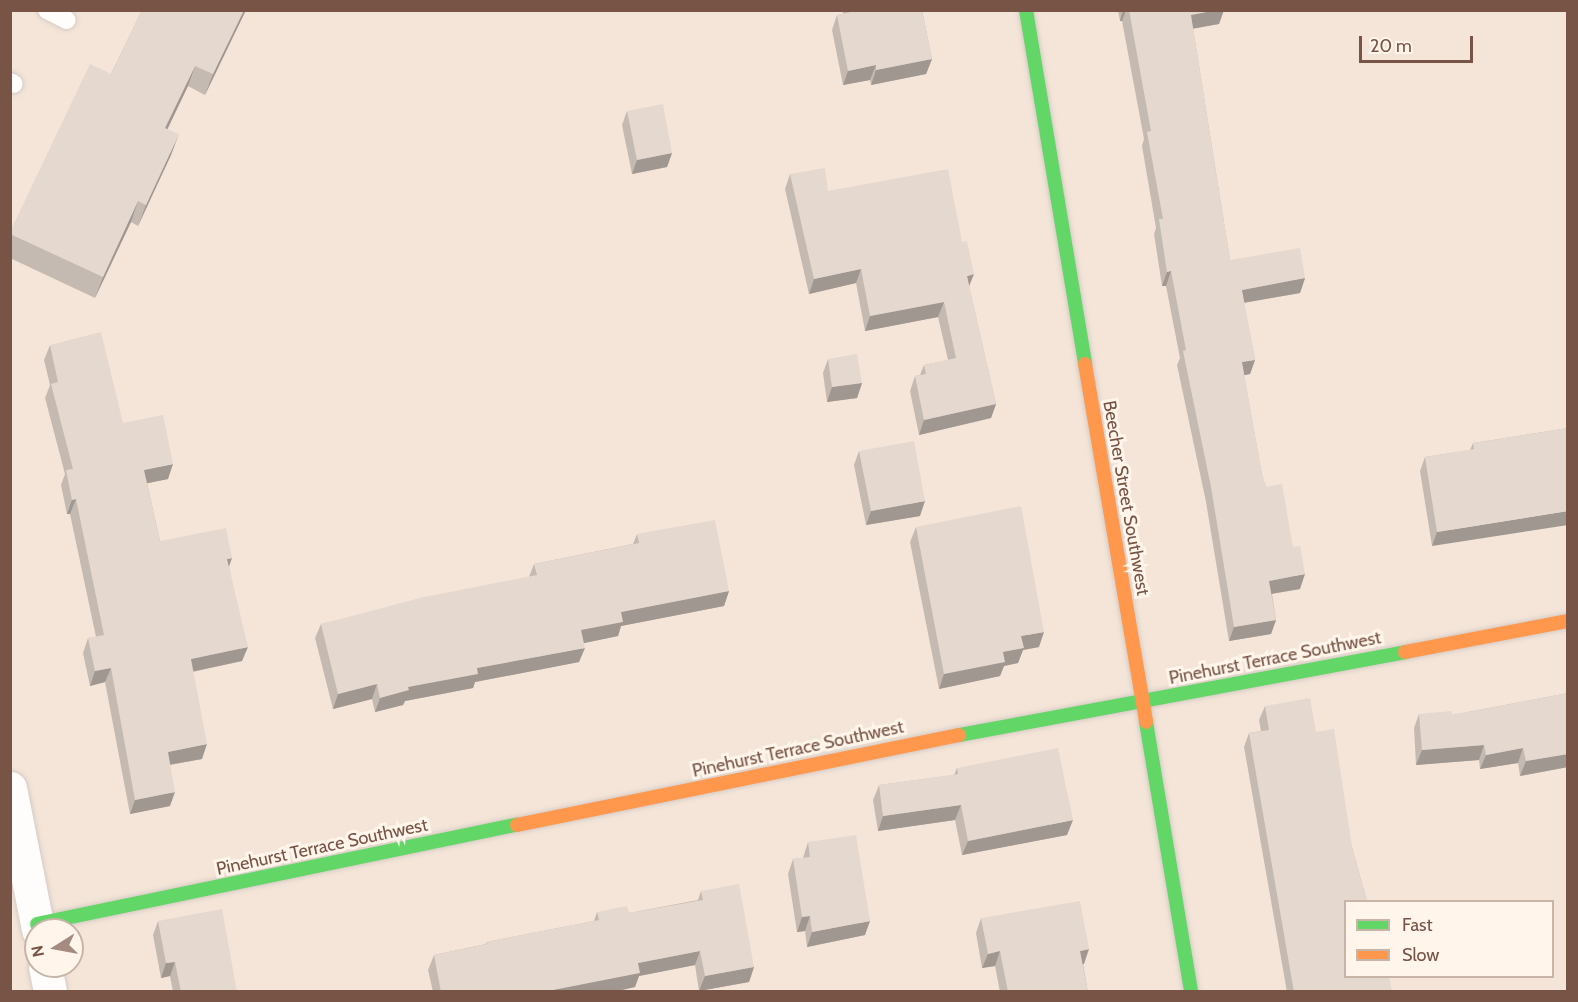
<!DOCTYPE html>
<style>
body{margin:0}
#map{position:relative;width:1578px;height:1002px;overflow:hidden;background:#f8f0e8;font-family:Cabin,sans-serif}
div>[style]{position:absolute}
.residential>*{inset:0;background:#f4e5d8}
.roads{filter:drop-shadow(0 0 2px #d6cbc5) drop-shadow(0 0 2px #d6cbc5)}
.lane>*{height:18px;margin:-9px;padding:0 9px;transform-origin:9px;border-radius:9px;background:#fefdfc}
.street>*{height:33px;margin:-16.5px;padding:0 16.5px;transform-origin:16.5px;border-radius:16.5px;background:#fefdfc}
.fast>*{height:14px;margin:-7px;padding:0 7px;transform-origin:7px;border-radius:7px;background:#63d668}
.slow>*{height:14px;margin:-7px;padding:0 7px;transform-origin:7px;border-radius:7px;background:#ff974d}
.wall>*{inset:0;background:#c5bab2}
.shaded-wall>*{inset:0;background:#a09791}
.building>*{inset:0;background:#e5d8cf}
span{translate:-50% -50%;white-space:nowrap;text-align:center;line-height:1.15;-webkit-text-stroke:6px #fff5ea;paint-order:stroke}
.street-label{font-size:18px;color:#785446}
.frame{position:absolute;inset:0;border:12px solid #785446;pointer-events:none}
.legend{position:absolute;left:1344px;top:900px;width:210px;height:78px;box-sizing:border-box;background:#fff5ea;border:2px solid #c9b5a8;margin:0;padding:8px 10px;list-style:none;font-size:18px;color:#785446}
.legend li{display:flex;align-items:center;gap:12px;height:30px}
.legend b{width:30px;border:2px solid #c9b5a8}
.north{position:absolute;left:24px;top:918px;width:60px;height:60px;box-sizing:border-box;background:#fff5ea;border:2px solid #c9b5a8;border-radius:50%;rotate:259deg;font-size:16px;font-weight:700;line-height:24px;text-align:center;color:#785446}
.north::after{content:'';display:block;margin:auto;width:21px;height:27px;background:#a58b7f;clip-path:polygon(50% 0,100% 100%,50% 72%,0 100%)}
.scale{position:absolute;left:1359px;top:36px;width:114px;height:27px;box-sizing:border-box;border:3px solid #785446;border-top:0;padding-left:8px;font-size:18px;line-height:21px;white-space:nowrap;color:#785446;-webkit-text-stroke:4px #fff5ea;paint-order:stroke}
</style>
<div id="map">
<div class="residential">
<i style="clip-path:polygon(evenodd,10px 11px,1567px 11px,1567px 991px,11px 991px,10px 11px,1346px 902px,1552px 902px,1552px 976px,1346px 976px,1346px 902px,10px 11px,36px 930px,72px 930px,72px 966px,36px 966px,36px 930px)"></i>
</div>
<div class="roads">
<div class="lane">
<i style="left:47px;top:10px;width:22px;rotate:27deg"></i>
<i style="left:10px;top:82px;width:4px;rotate:27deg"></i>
</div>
<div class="street">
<i style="left:10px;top:788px;width:145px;rotate:78.8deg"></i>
<i style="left:45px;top:966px;width:26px;rotate:79deg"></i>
</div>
<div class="fast">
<i style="left:1026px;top:10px;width:359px;rotate:80.5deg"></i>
<i style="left:1146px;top:722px;width:274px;rotate:80.5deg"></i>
<i style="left:959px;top:735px;width:454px;rotate:-10.5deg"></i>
<i style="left:37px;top:924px;width:490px;rotate:-11.7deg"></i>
</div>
<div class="slow">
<i style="left:1085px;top:364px;width:363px;rotate:80.3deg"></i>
<i style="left:1405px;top:652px;width:166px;rotate:-10.8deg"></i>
<i style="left:517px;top:825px;width:451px;rotate:-11.5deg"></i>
</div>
</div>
<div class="wall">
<i style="clip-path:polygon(142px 10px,246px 10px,205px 95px,188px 86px,167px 129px,171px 155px,138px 226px,131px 222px,95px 298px,10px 258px,10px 232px,111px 74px)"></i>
<i style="clip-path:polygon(843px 10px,922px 10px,932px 59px,926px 74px,871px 85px,870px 80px,843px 85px,832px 30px,837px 15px,843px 14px)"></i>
<i style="clip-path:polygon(1118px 10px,1224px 10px,1219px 24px,1193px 28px,1230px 260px,1305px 278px,1300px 293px,1244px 303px,1255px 360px,1250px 374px,1244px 375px,1262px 475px,1300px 589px,1272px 594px,1276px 620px,1271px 634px,1229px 641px,1206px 502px,1177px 365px,1180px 358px,1166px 286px,1162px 286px,1154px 234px,1156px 228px,1142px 146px,1144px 139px,1122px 21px,1120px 21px)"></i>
<i style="clip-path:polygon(627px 111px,672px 153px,667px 167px,632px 174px,622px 125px)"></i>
<i style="clip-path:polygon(790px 174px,828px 191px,969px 286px,996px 404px,991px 418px,919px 435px,910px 391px,915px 376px,920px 375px,924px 365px,948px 360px,938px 317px,865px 331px,856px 283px,809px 294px,785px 189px)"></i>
<i style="clip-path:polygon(50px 345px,123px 423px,168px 479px,147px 483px,160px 541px,229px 566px,242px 661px,193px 672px,202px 759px,170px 765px,170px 806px,130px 814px,105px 682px,90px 686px,83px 653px,88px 638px,96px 637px,70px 514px,67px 514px,61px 485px,65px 474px,45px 398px,50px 385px,44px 360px)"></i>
<i style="clip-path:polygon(828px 359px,862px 383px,857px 398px,827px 402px,823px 373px)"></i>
<i style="clip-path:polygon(1568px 428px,1432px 546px,1420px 471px,1425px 457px,1470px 450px,1473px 443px)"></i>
<i style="clip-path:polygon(859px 451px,920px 516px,866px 525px,854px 465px)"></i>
<i style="clip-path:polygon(916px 527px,1039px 647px,1023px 650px,1018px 663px,1004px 666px,1000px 676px,939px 689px,910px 542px)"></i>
<i style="clip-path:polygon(637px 534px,729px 591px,724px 606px,621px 626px,618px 636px,584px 643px,579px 662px,475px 682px,473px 688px,405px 701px,403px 705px,375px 712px,372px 699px,333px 709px,315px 638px,321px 624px,529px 577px,534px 564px,633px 544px)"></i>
<i style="clip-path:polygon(1568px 693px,1568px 767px,1520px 776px,1518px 763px,1480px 769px,1479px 760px,1416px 765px,1414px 728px,1419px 714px,1452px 715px)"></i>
<i style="clip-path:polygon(1265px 706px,1316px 732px,1352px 847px,1392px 992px,1287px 992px,1244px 747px,1249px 733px,1261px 731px,1259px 720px)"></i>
<i style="clip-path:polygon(957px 768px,1067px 835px,962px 855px,955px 820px,878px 831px,873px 800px,879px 785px,954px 775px)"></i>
<i style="clip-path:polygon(808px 842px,865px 935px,807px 947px,805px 931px,797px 932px,788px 874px,793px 859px,803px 858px)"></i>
<i style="clip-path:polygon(701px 891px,754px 967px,749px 982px,699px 991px,695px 965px,639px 976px,635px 987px,613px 992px,433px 992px,428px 970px,434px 955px,486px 944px,486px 942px,594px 921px,597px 912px,629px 913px,698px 900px)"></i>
<i style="clip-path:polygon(981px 918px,1084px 964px,1083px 964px,1088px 992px,1000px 992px,995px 966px,982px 968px,976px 933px)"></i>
<i style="clip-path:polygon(158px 921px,237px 992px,173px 992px,170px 976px,161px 978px,153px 935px)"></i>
</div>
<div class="shaded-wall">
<i style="clip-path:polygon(244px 10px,246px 10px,205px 95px,213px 74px)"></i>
<i style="clip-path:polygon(1123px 10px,1126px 10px,1122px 21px,1120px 21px)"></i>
<i style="clip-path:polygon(1217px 10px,1224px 10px,1219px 24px,1186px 30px,1191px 15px)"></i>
<i style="clip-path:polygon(932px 59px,926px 74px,871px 85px,876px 70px)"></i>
<i style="clip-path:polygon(876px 65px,870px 80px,843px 85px,848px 71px)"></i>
<i style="clip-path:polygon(195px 66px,188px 86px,158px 149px,165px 128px)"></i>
<i style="clip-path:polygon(179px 134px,171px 155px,138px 226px,146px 205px)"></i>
<i style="clip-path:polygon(672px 153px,667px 167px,632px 174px,637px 160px)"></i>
<i style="clip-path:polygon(138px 201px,131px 222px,95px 298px,103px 277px)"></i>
<i style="clip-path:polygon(861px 269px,856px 283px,809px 294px,814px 279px)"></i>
<i style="clip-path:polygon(1171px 271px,1166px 286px,1162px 286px,1167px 272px)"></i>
<i style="clip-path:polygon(974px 274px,968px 289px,967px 276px)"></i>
<i style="clip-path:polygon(1305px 278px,1300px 293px,1236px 304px,1242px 290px)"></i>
<i style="clip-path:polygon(944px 302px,938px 317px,865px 331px,870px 316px)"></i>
<i style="clip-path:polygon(1255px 360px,1250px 374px,1236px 377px,1242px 362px)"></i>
<i style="clip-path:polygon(862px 383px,857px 398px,827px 402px,832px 387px)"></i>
<i style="clip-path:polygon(996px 404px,991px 418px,919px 435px,924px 420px)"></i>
<i style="clip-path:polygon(173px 464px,168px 479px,139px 485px,144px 470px)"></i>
<i style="clip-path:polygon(76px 499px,70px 514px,67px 514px,72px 500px)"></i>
<i style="clip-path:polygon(925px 501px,920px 516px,866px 525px,871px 511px)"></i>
<i style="clip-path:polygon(1568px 511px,1568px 525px,1432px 546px,1437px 532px)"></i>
<i style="clip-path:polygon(232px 558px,227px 572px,227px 559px)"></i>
<i style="clip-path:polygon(1305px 574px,1300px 589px,1264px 595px,1269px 581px)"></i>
<i style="clip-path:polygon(729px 591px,724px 606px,621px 626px,618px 636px,575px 645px,581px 630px,621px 612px)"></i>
<i style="clip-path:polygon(1276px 620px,1271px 634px,1229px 641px,1234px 627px)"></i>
<i style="clip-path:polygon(1044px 632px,1039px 647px,1023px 650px,1018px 663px,1004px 666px,1000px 676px,939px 689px,944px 674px,1003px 652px,1021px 636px)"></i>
<i style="clip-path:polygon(248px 647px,242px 661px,185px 673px,191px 659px)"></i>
<i style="clip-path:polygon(585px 648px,579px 662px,475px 682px,473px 688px,405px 701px,403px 705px,375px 712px,380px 698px,408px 687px,477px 668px)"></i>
<i style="clip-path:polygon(111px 668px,105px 682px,90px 686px,95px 671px)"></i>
<i style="clip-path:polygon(377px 684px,372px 699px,333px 709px,338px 694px)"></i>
<i style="clip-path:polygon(207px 744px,202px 759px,162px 766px,168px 752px)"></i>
<i style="clip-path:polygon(1484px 745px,1479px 760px,1416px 765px,1422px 750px)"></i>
<i style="clip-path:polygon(1523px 748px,1518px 763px,1480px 769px,1486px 755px)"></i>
<i style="clip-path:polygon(1568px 754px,1568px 767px,1520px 776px,1526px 761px)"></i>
<i style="clip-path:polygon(175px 792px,170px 806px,130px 814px,135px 800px)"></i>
<i style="clip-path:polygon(961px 805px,955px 820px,878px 831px,883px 816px)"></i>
<i style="clip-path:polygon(1073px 820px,1067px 835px,962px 855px,968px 841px)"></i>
<i style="clip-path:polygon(810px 916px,805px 931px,797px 932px,802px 917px)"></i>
<i style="clip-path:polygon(870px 921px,865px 935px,807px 947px,812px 932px)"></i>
<i style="clip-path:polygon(1089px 949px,1084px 964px,1075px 966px,1080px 951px)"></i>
<i style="clip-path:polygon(700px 951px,695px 965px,639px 976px,635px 987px,613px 992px,543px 992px,638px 963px)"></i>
<i style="clip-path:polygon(1000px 951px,995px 966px,982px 968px,988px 954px)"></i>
<i style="clip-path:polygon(175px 962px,170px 976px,161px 978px,166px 963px)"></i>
<i style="clip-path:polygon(754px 967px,749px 982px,699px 991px,705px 976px)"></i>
</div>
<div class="building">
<i style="clip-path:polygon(142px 10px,244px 10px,213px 74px,195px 66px,165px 128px,179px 134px,146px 205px,138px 201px,103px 277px,10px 234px,10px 232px,90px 64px,111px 74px)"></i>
<i style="clip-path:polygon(850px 10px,922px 10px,932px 59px,876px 70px,876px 65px,848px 71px,837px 15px,851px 12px)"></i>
<i style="clip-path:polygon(1129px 10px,1217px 10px,1191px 15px,1230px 260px,1300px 248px,1305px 278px,1242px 290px,1255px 360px,1242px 362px,1262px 475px,1266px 487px,1282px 484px,1293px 547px,1300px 546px,1305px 574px,1269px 581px,1276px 620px,1234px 627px,1211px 487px,1183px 351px,1186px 350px,1171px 271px,1167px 272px,1159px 219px,1163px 219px,1147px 132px,1151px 131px)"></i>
<i style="clip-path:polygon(663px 104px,672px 153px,637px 160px,627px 111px)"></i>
<i style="clip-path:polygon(825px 168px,828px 191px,948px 169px,962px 242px,967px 241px,974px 274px,967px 276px,996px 404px,924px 420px,915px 376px,926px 374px,924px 365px,956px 358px,944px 302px,870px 316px,861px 269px,814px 279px,790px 174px)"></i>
<i style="clip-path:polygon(101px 332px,123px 423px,163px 415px,173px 464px,144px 470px,160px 541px,226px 528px,232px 558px,227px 559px,248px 647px,191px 659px,207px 744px,168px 752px,175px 792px,135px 800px,111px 668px,95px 671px,88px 638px,104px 635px,76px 499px,72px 500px,66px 470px,73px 469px,51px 384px,58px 382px,50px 345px)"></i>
<i style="clip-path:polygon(857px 354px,862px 383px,832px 387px,828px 359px)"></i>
<i style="clip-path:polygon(1568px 428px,1568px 511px,1437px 532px,1425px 457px,1474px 449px,1473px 443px)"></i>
<i style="clip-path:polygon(914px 441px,925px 501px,871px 511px,859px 451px)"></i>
<i style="clip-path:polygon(1021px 506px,1044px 632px,1021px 636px,1024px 648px,1003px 652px,1005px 662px,944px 674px,916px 527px)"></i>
<i style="clip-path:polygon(715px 520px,729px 591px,621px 612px,623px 622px,581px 630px,585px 648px,477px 668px,478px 674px,408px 687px,409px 690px,380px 698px,377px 684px,338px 694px,321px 624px,424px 597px,537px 575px,534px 564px,639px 543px,637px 534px)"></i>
<i style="clip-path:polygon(1568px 693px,1568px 754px,1526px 761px,1523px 748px,1486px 755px,1484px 745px,1422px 750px,1419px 714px,1452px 711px,1452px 715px)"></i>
<i style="clip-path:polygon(1310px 698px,1316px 732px,1334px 729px,1352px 847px,1367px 902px,1346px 902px,1346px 976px,1389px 976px,1392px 992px,1294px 992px,1249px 733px,1269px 730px,1265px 706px)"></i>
<i style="clip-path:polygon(1058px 748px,1073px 820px,968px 841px,961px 805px,883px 816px,879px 785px,958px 774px,957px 768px)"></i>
<i style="clip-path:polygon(856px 835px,870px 921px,812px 932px,810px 916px,802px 917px,793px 859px,810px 857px,808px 842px)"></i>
<i style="clip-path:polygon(739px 884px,754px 967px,705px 976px,700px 951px,638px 963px,640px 973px,543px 992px,441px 992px,434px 955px,487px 944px,486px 942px,599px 920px,597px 912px,627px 906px,629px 913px,703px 900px,701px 891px)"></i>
<i style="clip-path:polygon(1080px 901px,1089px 949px,1080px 951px,1088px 992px,1008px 992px,1000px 951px,988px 954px,981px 918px)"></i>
<i style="clip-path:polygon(222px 909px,237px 992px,181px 992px,175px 962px,166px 963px,158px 921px)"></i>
</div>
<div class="street-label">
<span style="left:1126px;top:498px;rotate:80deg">Beecher Street Southwest</span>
<span style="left:1275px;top:658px;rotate:-11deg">Pinehurst Terrace Southwest</span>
<span style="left:798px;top:749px;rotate:-12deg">Pinehurst Terrace Southwest</span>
<span style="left:322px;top:847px;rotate:-12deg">Pinehurst Terrace Southwest</span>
</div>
<div class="frame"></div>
<ul class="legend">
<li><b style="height:8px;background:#63d668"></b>Fast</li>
<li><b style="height:8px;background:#ff974d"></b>Slow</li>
</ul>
<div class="north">N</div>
<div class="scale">20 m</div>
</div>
